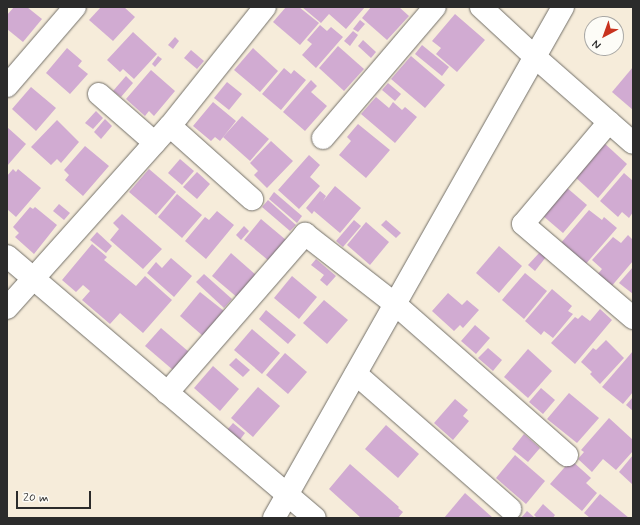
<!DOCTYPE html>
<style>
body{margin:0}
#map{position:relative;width:640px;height:525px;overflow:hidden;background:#f6ecda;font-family:Mynerve,sans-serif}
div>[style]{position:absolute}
.building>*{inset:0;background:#d1abd2}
.roads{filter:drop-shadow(0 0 1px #726f68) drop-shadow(0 0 1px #726f68)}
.minor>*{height:22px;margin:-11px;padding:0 11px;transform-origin:11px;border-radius:11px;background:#fff}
span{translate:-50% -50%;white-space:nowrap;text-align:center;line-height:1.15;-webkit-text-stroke:3px #fdfcf7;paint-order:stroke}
.frame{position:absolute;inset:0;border:8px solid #2b2b2b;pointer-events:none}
.north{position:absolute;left:584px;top:16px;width:40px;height:40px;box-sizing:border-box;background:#fdfcf7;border:1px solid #a9a8a5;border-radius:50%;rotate:221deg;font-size:11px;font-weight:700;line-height:16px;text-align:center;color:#2b2b2b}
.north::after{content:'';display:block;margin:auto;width:14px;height:18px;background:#c8321e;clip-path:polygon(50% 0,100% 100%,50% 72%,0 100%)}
.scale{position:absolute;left:16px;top:491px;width:75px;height:18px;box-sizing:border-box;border:2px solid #2b2b2b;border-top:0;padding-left:5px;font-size:12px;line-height:14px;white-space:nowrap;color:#2b2b2b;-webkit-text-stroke:3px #fdfcf7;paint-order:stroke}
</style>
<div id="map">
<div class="building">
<i style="clip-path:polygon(14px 7px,27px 7px,42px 19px,23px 42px,7px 29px,7px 15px)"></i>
<i style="clip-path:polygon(101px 7px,124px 7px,135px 17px,113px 41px,89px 20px)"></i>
<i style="clip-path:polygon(286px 7px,299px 7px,319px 23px,300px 45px,273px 22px)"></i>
<i style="clip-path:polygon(302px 7px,365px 7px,346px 29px,329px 14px,321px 23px)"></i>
<i style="clip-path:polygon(371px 7px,399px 7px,409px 16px,387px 40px,362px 18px)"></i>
<i style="clip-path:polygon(455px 14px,485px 40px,457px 72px,436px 54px,441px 48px,432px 41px)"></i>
<i style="clip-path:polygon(360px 20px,365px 24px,358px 32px,353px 29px)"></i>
<i style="clip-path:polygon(320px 25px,327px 31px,331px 27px,343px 37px,316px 68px,302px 55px,312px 44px,307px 40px)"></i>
<i style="clip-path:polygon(353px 31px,358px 35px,350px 46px,344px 41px)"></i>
<i style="clip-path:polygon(133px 32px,157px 54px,134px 79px,123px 69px,120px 72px,107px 60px)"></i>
<i style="clip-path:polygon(175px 37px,179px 41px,173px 49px,168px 45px)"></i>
<i style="clip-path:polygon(363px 40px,376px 52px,371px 58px,358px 46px)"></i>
<i style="clip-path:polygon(422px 45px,449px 67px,442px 76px,415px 54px)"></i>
<i style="clip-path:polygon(338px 46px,364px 69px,344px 91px,319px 68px)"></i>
<i style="clip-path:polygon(67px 48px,82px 61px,78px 66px,88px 74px,70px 94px,46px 73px)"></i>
<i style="clip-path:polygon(253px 48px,278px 71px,260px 92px,234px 70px)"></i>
<i style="clip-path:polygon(191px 50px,204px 61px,197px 69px,184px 58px)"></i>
<i style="clip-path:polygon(158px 56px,162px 59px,155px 67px,152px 64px)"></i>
<i style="clip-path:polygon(411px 56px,445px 85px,425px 108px,391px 79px)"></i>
<i style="clip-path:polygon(633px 67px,633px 110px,612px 92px)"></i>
<i style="clip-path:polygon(284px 68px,291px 74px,294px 70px,306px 80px,281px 110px,262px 94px)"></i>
<i style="clip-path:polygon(151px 70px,175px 91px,154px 116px,149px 111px,145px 116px,126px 99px)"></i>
<i style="clip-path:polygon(126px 76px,133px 83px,121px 97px,113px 91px)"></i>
<i style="clip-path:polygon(311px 80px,317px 86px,311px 92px,327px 106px,305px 131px,283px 112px)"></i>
<i style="clip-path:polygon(227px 82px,242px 94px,229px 110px,214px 98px)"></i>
<i style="clip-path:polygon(388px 83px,401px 94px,395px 101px,382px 90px)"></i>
<i style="clip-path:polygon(31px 87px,56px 108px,36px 131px,12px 109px)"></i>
<i style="clip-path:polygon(376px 97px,389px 108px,393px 102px,402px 110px,405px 107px,417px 117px,395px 143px,361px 114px)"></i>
<i style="clip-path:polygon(213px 102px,236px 121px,220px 141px,215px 137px,211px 141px,193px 126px)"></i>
<i style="clip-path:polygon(96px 111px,103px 118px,93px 129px,85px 123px)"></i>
<i style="clip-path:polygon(242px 116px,269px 139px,250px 161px,223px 137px)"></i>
<i style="clip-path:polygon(105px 119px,112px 126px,101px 139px,94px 132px)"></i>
<i style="clip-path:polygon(57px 120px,79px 142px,61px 163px,57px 159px,51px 165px,31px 147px)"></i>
<i style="clip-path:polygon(358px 124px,390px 150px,366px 178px,339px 155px,351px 141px,347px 137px)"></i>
<i style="clip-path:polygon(7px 127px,26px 144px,7px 166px)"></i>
<i style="clip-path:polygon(271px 141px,293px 161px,267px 188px,254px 175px,258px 171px,250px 163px)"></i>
<i style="clip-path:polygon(603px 142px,627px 164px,598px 198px,574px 176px)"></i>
<i style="clip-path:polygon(85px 146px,109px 166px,83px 196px,65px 180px,69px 175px,64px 170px)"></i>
<i style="clip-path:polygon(309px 155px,320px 165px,310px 177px,320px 186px,299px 209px,278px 190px)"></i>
<i style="clip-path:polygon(180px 159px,194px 171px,182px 185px,168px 173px)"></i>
<i style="clip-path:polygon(13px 169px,16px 172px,18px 169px,41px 188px,16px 217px,7px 209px,7px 176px)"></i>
<i style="clip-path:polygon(149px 169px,176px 192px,156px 215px,129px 192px)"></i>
<i style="clip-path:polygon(197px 172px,210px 184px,197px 199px,183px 187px)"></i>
<i style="clip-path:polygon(624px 173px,633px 181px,633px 212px,629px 218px,622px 212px,618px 217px,600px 201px)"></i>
<i style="clip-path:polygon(335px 186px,361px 208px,340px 233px,314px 211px,312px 214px,306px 208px,320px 191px,326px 196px,323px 201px)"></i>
<i style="clip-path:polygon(566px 187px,587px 205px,563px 233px,542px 215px)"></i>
<i style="clip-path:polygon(274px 192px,302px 216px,297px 223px,269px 199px)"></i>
<i style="clip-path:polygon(177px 194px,202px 215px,182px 238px,158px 217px)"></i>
<i style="clip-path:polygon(268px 200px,296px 225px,290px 231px,262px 207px)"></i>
<i style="clip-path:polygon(59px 204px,70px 213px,64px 220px,53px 211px)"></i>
<i style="clip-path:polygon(30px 207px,33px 209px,35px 207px,57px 225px,34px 254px,15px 237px,19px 233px,13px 227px)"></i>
<i style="clip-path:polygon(589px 210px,602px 220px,604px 217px,617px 228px,584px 266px,560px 244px)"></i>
<i style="clip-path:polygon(217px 211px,234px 225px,206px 259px,185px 241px,205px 217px,209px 220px)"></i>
<i style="clip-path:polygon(122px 214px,162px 249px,143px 269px,110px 240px,119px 229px,113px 223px)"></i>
<i style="clip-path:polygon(261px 219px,286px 240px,269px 261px,244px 240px)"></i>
<i style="clip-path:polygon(354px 220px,361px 226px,343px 247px,336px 241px)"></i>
<i style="clip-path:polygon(386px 220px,401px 233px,396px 238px,381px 225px)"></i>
<i style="clip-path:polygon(366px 222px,389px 242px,370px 265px,347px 245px)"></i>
<i style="clip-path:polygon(244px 226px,249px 231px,241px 240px,236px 235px)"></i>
<i style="clip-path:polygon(97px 232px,112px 246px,106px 253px,90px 240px)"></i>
<i style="clip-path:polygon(628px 235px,633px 240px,633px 261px,610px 288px,596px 276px,602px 269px,592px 260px,613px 237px,621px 243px)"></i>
<i style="clip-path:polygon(92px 244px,107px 257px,104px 260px,136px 286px,145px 276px,172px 300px,143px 333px,120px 313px,110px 324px,82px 300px,90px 291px,83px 285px,76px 292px,62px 280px)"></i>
<i style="clip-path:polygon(499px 246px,522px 266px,499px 293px,476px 273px)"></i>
<i style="clip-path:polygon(540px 252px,546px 257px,535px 271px,528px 265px)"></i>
<i style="clip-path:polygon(231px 253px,257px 276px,238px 298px,212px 276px)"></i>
<i style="clip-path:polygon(171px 258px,192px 276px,174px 297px,147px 273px,156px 262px,162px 268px)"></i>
<i style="clip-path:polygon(316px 259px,336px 276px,327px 286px,320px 280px,324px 275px,311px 265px)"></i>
<i style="clip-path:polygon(633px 267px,633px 294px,619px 283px)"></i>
<i style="clip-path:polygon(525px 273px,547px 291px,524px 319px,502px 300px)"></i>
<i style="clip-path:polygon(204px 274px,232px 299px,224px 308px,196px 282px)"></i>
<i style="clip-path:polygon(292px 276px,317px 297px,299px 319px,274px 298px)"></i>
<i style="clip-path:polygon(552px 289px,572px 306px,568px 311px,573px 314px,553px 338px,544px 331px,541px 335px,525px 321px)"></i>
<i style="clip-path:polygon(200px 292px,224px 311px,203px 336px,180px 316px)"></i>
<i style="clip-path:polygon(448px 293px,462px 305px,467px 300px,479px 310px,463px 328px,460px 325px,454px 331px,432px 311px)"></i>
<i style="clip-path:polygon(324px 300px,348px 320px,327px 344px,303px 323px)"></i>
<i style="clip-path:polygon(600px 309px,612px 320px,575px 364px,551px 343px,575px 317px,578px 319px,582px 315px,590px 321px)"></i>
<i style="clip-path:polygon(266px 310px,296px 335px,288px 344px,259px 319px)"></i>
<i style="clip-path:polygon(475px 325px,490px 338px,476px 354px,461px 341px)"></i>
<i style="clip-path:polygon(161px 328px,189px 352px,173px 370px,145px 346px)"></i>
<i style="clip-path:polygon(252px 329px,280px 353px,262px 374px,234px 350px)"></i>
<i style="clip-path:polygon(606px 340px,624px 358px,600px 384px,590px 374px,592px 372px,581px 362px,593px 348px,596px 350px)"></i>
<i style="clip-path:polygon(488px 348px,502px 360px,493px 371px,478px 358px)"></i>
<i style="clip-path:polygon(528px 349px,552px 371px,528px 398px,504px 377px)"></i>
<i style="clip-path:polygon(633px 351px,633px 392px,623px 404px,602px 387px)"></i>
<i style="clip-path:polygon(285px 353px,307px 372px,288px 394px,266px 375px)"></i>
<i style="clip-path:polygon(236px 358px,250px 370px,243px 377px,229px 365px)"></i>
<i style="clip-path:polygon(213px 366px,239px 389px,220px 411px,194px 388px)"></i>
<i style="clip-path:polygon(258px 387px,280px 406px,253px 437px,231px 418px)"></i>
<i style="clip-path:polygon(541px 388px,555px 400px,543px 414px,529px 402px)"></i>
<i style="clip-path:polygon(569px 393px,599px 418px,577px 443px,547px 419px)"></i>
<i style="clip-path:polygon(633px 397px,633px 411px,626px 405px)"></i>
<i style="clip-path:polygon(455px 399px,468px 410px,463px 416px,469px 421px,453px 440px,434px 423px)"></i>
<i style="clip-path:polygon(609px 418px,633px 440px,633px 451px,616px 470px,603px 459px,592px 472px,578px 459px,584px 452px,581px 450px)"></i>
<i style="clip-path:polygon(233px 423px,245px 433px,239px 441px,227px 430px)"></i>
<i style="clip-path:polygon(386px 425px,419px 454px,398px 478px,365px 449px)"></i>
<i style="clip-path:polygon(524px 434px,540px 448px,528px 462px,512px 449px)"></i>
<i style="clip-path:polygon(515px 455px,545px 481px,526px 504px,496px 478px)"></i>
<i style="clip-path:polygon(633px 455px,633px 485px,619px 472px)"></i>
<i style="clip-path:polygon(571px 460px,591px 478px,586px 483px,597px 493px,582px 511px,550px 484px)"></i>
<i style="clip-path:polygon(350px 464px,399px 507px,398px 508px,403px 512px,398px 518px,361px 518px,329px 489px)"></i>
<i style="clip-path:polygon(465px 493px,493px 518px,444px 518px)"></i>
<i style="clip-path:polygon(600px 494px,629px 518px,590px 518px,584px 513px)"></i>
<i style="clip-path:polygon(543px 504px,555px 515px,553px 518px,537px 518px,534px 515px)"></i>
<i style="clip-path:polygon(527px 511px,535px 518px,521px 518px)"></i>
</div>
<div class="roads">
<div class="minor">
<i style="left:481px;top:7px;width:74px;rotate:42.8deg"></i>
<i style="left:535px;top:57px;width:130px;rotate:41.3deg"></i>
<i style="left:7px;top:86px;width:104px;rotate:-49.3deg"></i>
<i style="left:99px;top:94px;width:74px;rotate:41.2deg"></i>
<i style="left:609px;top:122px;width:133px;rotate:130.1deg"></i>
<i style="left:523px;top:224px;width:145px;rotate:40.5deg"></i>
<i style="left:170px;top:126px;width:110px;rotate:41.7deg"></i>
<i style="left:323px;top:138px;width:172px;rotate:-49.5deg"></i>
<i style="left:7px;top:256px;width:404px;rotate:40.4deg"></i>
<i style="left:7px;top:308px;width:244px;rotate:-48.2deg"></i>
<i style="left:170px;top:126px;width:152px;rotate:-51.4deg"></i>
<i style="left:356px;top:374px;width:205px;rotate:41.2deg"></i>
<i style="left:167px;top:393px;width:211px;rotate:-49deg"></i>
<i style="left:305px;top:234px;width:114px;rotate:37.9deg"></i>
<i style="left:395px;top:304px;width:229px;rotate:41.3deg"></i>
<i style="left:274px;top:518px;width:587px;rotate:-60.51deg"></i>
</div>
</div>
<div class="frame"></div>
<div class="north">N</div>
<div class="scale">20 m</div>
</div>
